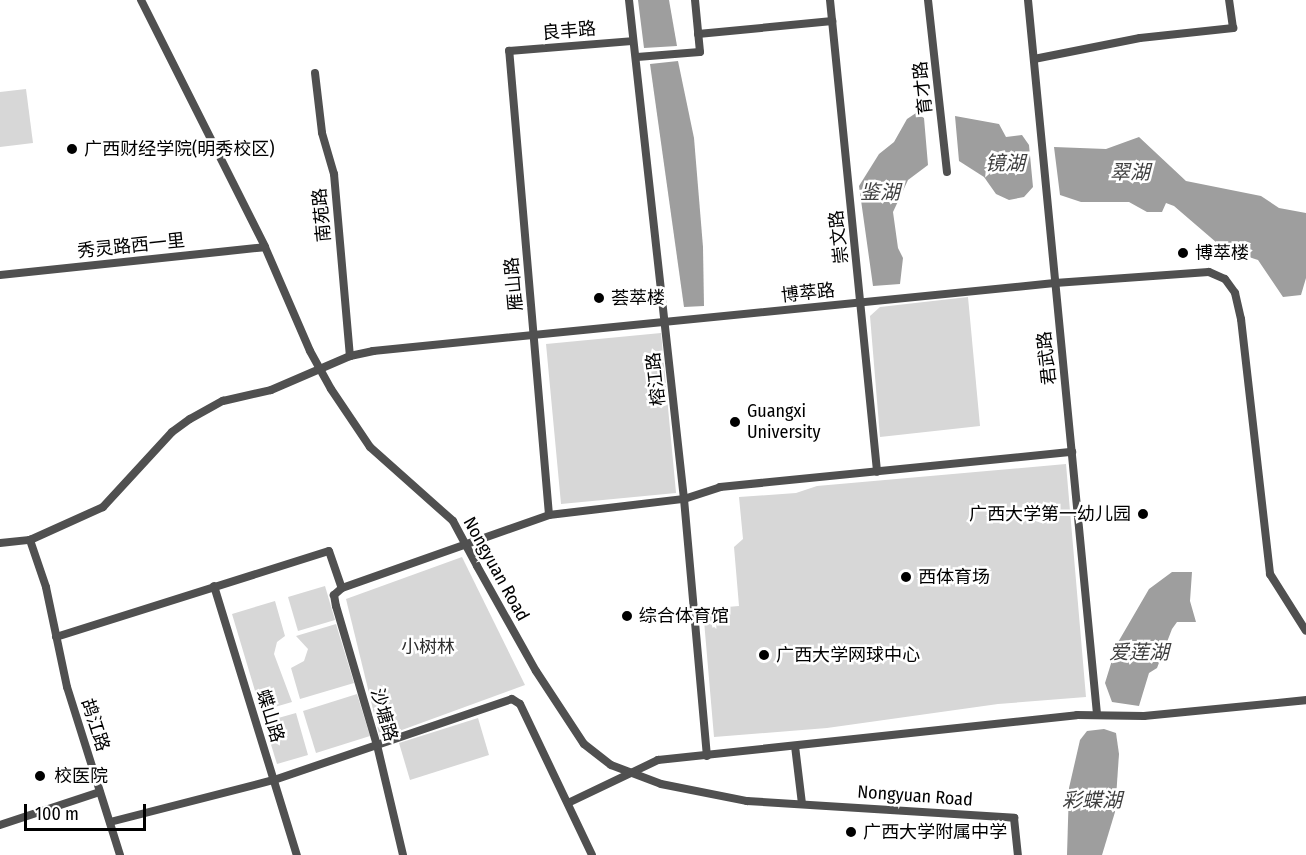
<!DOCTYPE html>
<meta charset="utf-8">
<style>
body{margin:0}
#map{position:relative;width:1306px;height:855px;overflow:hidden;background:#fff;font-family:"Fira Sans Condensed","Noto Sans SC",sans-serif}
div>[style]{position:absolute}
.green>*{inset:0;background:#d7d7d7}
.water>*{inset:0;background:#9e9e9e}
.minor>*{height:8px;margin:-4px;padding:0 4px;transform-origin:4px;border-radius:4px;background:#505050}
.minor-bridge>*{height:8px;margin:-4px;padding:0 4px;transform-origin:4px;border-radius:4px;background:#505050}
.dots>*{width:16px;height:16px;translate:-50% -50%;box-sizing:border-box;border:3px solid #fff;border-radius:50%}
span{translate:-50% -50%;white-space:nowrap;text-align:center;line-height:1.15;-webkit-text-stroke:5px #fff;paint-order:stroke}
.street-label{font-size:18px;color:#000}
.poi-label{font-size:18px;color:#000}
.left{translate:0 -50%;text-align:left}
.right{translate:-100% -50%;text-align:right}
.park-label{font-size:18px;color:#2e2e2e}
.water-label{font-size:20px;color:#3f3f3f;font-style:italic}
.scale{position:absolute;left:24px;top:804px;width:122px;height:27px;box-sizing:border-box;border:3px solid #000;border-top:0;padding-left:8px;font-size:18px;line-height:21px;white-space:nowrap;color:#000;-webkit-text-stroke:4px #fff;paint-order:stroke}
</style>
<div id="map">
<div class="green">
<i style="clip-path:polygon(26px 89px,33px 143px,0 147px,0 92px)"></i>
<i style="clip-path:polygon(968px 297px,980px 426px,880px 437px,870px 316px,880px 307px)"></i>
<i style="clip-path:polygon(661px 333px,676px 493px,561px 504px,546px 344px)"></i>
<i style="clip-path:polygon(1066px 464px,1086px 697px,998px 704px,827px 728px,714px 737px,703px 609px,739px 606px,734px 547px,743px 539px,739px 497px,796px 493px,817px 486px)"></i>
<i style="clip-path:polygon(462px 557px,525px 685px,380px 738px,346px 599px)"></i>
<i style="clip-path:polygon(325px 586px,335px 620px,298px 631px,288px 597px)"></i>
<i style="clip-path:polygon(275px 601px,285px 636px,277px 642px,274px 654px,292px 702px,261px 711px,232px 614px)"></i>
<i style="clip-path:polygon(336px 624px,354px 683px,300px 699px,291px 668px,304px 661px,308px 649px,296px 636px)"></i>
<i style="clip-path:polygon(357px 694px,370px 736px,316px 753px,303px 711px)"></i>
<i style="clip-path:polygon(296px 713px,308px 755px,277px 764px,264px 722px)"></i>
<i style="clip-path:polygon(478px 718px,489px 755px,410px 780px,399px 743px)"></i>
</div>
<div class="water">
<i style="clip-path:polygon(638px 0,669px 0,677px 46px,644px 48px)"></i>
<i style="clip-path:polygon(678px 61px,694px 138px,703px 247px,704px 306px,684px 307px,650px 64px)"></i>
<i style="clip-path:polygon(916px 113px,924px 118px,928px 165px,908px 180px,893px 212px,898px 248px,903px 258px,900px 284px,873px 286px,859px 186px,879px 154px,894px 142px,907px 119px)"></i>
<i style="clip-path:polygon(955px 116px,999px 124px,1006px 137px,1022px 135px,1029px 145px,1033px 187px,1024px 197px,1009px 200px,996px 194px,984px 177px,959px 161px)"></i>
<i style="clip-path:polygon(1139px 137px,1186px 181px,1261px 196px,1279px 208px,1306px 213px,1306px 278px,1301px 295px,1283px 297px,1258px 260px,1224px 249px,1174px 206px,1166px 203px,1162px 212px,1147px 212px,1129px 202px,1081px 202px,1060px 195px,1054px 147px,1106px 149px)"></i>
<i style="clip-path:polygon(1172px 572px,1192px 572px,1190px 601px,1196px 622px,1177px 622px,1172px 629px,1157px 668px,1149px 673px,1139px 706px,1112px 702px,1105px 683px,1117px 644px,1149px 589px)"></i>
<i style="clip-path:polygon(1104px 729px,1116px 733px,1119px 754px,1115px 812px,1102px 855px,1067px 855px,1069px 788px,1080px 740px,1087px 731px)"></i>
</div>
<div class="minor">
<i style="left:141px;top:0;width:276px;rotate:63.3deg"></i>
<i style="left:265px;top:247px;width:113px;rotate:66.6deg"></i>
<i style="left:629px;top:0;width:502px;rotate:83.71deg"></i>
<i style="left:684px;top:499px;width:258px;rotate:84.9deg"></i>
<i style="left:830px;top:0;width:474px;rotate:84.3deg"></i>
<i style="left:928px;top:0;width:173px;rotate:83.7deg"></i>
<i style="left:1028px;top:0;width:717px;rotate:84.48deg"></i>
<i style="left:698px;top:34px;width:135px;rotate:-5.5deg"></i>
<i style="left:637px;top:57px;width:63px;rotate:-4.5deg"></i>
<i style="left:700px;top:52px;width:52px;rotate:-95.5deg"></i>
<i style="left:1034px;top:59px;width:108px;rotate:-11.2deg"></i>
<i style="left:1140px;top:38px;width:94px;rotate:-6.1deg"></i>
<i style="left:1233px;top:28px;width:28px;rotate:-98deg"></i>
<i style="left:315px;top:73px;width:60px;rotate:83.3deg"></i>
<i style="left:322px;top:133px;width:43px;rotate:73.7deg"></i>
<i style="left:334px;top:174px;width:183px;rotate:85deg"></i>
<i style="left:0;top:275px;width:266px;rotate:-6deg"></i>
<i style="left:331px;top:389px;width:70px;rotate:56.1deg"></i>
<i style="left:370px;top:447px;width:111px;rotate:41.7deg"></i>
<i style="left:549px;top:515px;width:466px;rotate:-94.9deg"></i>
<i style="left:509px;top:51px;width:123px;rotate:-4.6deg"></i>
<i style="left:0;top:543px;width:30px;rotate:-6deg"></i>
<i style="left:477px;top:566px;width:120px;rotate:60.7deg"></i>
<i style="left:536px;top:671px;width:87px;rotate:56.7deg"></i>
<i style="left:584px;top:744px;width:34px;rotate:38deg"></i>
<i style="left:214px;top:586px;width:282px;rotate:72.9deg"></i>
<i style="left:342px;top:588px;width:11px;rotate:139deg"></i>
<i style="left:334px;top:595px;width:11px;rotate:80deg"></i>
<i style="left:336px;top:606px;width:145px;rotate:73.6deg"></i>
<i style="left:377px;top:745px;width:113px;rotate:76.7deg"></i>
<i style="left:56px;top:637px;width:286px;rotate:-17.5deg"></i>
<i style="left:329px;top:551px;width:39px;rotate:71deg"></i>
<i style="left:342px;top:588px;width:219px;rotate:-19.4deg"></i>
<i style="left:549px;top:515px;width:136px;rotate:-6.8deg"></i>
<i style="left:684px;top:499px;width:38px;rotate:-18deg"></i>
<i style="left:720px;top:487px;width:354px;rotate:-5.7deg"></i>
<i style="left:795px;top:746px;width:58px;rotate:83.1deg"></i>
<i style="left:661px;top:784px;width:88px;rotate:11.2deg"></i>
<i style="left:747px;top:801px;width:268px;rotate:3.6deg"></i>
<i style="left:1014px;top:818px;width:37px;rotate:84deg"></i>
<i style="left:568px;top:803px;width:100px;rotate:-25.5deg"></i>
<i style="left:658px;top:760px;width:421px;rotate:-6.1deg"></i>
<i style="left:1077px;top:715px;width:67px;rotate:0.9deg"></i>
<i style="left:1144px;top:716px;width:163px;rotate:-5.6deg"></i>
<i style="left:110px;top:822px;width:169px;rotate:-14.4deg"></i>
<i style="left:274px;top:780px;width:251px;rotate:-18.8deg"></i>
<i style="left:512px;top:699px;width:9px;rotate:32deg"></i>
<i style="left:520px;top:704px;width:167px;rotate:64.5deg"></i>
<i style="left:0;top:825px;width:105px;rotate:-18.3deg"></i>
<i style="left:120px;top:855px;width:176px;rotate:-107.5deg"></i>
<i style="left:67px;top:687px;width:102px;rotate:-101.9deg"></i>
<i style="left:46px;top:587px;width:50px;rotate:-108.8deg"></i>
<i style="left:30px;top:540px;width:80px;rotate:-24.3deg"></i>
<i style="left:103px;top:507px;width:102px;rotate:-47.4deg"></i>
<i style="left:172px;top:432px;width:22px;rotate:-36deg"></i>
<i style="left:190px;top:419px;width:38px;rotate:-29deg"></i>
<i style="left:223px;top:401px;width:49px;rotate:-12.9deg"></i>
<i style="left:271px;top:390px;width:86px;rotate:-23.3deg"></i>
<i style="left:350px;top:356px;width:24px;rotate:-12deg"></i>
<i style="left:373px;top:351px;width:685px;rotate:-5.69deg"></i>
<i style="left:1055px;top:283px;width:154px;rotate:-4.1deg"></i>
<i style="left:1209px;top:272px;width:17px;rotate:24deg"></i>
<i style="left:1225px;top:279px;width:17px;rotate:54deg"></i>
<i style="left:1235px;top:293px;width:27px;rotate:77deg"></i>
<i style="left:1241px;top:319px;width:257px;rotate:83.5deg"></i>
<i style="left:1270px;top:574px;width:67px;rotate:57.7deg"></i>
</div>
<div class="minor-bridge">
<i style="left:310px;top:351px;width:43px;rotate:61.1deg"></i>
<i style="left:453px;top:521px;width:51px;rotate:61.9deg"></i>
<i style="left:611px;top:765px;width:53px;rotate:20.8deg"></i>
</div>
<div class="dots">
<i style="left:72px;top:149px;background:#000"></i>
<i style="left:1183px;top:253px;background:#000"></i>
<i style="left:599px;top:298px;background:#000"></i>
<i style="left:735px;top:422px;background:#000"></i>
<i style="left:1143px;top:514px;background:#000"></i>
<i style="left:906px;top:577px;background:#000"></i>
<i style="left:627px;top:616px;background:#000"></i>
<i style="left:764px;top:655px;background:#000"></i>
<i style="left:40px;top:776px;background:#000"></i>
<i style="left:851px;top:832px;background:#000"></i>
</div>
<div class="street-label">
<span style="left:569px;top:31px;rotate:-5deg">良丰路</span>
<span style="left:923px;top:88px;rotate:-96deg">育才路</span>
<span style="left:322px;top:215px;rotate:-95deg">南苑路</span>
<span style="left:839px;top:237px;rotate:-96deg">崇文路</span>
<span style="left:131px;top:246px;rotate:-6deg">秀灵路西一里</span>
<span style="left:514px;top:284px;rotate:-95deg">雁山路</span>
<span style="left:808px;top:293px;rotate:-6deg">博萃路</span>
<span style="left:1047px;top:358px;rotate:-96deg">君武路</span>
<span style="left:656px;top:379px;rotate:-96deg">榕江路</span>
<span style="left:496px;top:569px;rotate:61deg">Nongyuan Road</span>
<span style="left:384px;top:715px;rotate:74deg">沙塘路</span>
<span style="left:270px;top:716px;rotate:73deg">蝶山路</span>
<span style="left:95px;top:725px;rotate:72deg">鸪江路</span>
<span style="left:915px;top:796px;rotate:4deg">Nongyuan Road</span>
</div>
<div class="poi-label">
<span class="left" style="left:84px;top:149px">广西财经学院(明秀校区)</span>
<span class="left" style="left:1195px;top:253px">博萃楼</span>
<span class="left" style="left:611px;top:298px">荟萃楼</span>
<span class="left" style="left:747px;top:422px">Guangxi<br>University</span>
<span class="right" style="left:1131px;top:514px">广西大学第一幼儿园</span>
<span class="left" style="left:918px;top:577px">西体育场</span>
<span class="left" style="left:639px;top:616px">综合体育馆</span>
<span class="left" style="left:776px;top:655px">广西大学网球中心</span>
<span class="left" style="left:54px;top:776px">校医院</span>
<span class="left" style="left:863px;top:832px">广西大学附属中学</span>
</div>
<div class="park-label">
<span style="left:428px;top:647px">小树林</span>
</div>
<div class="water-label">
<span style="left:1005px;top:163px">镜湖</span>
<span style="left:1130px;top:172px">翠湖</span>
<span style="left:880px;top:192px">鉴湖</span>
<span style="left:1139px;top:652px">爱莲湖</span>
<span style="left:1092px;top:800px">彩蝶湖</span>
</div>
<div class="scale">100 m</div>
</div>
